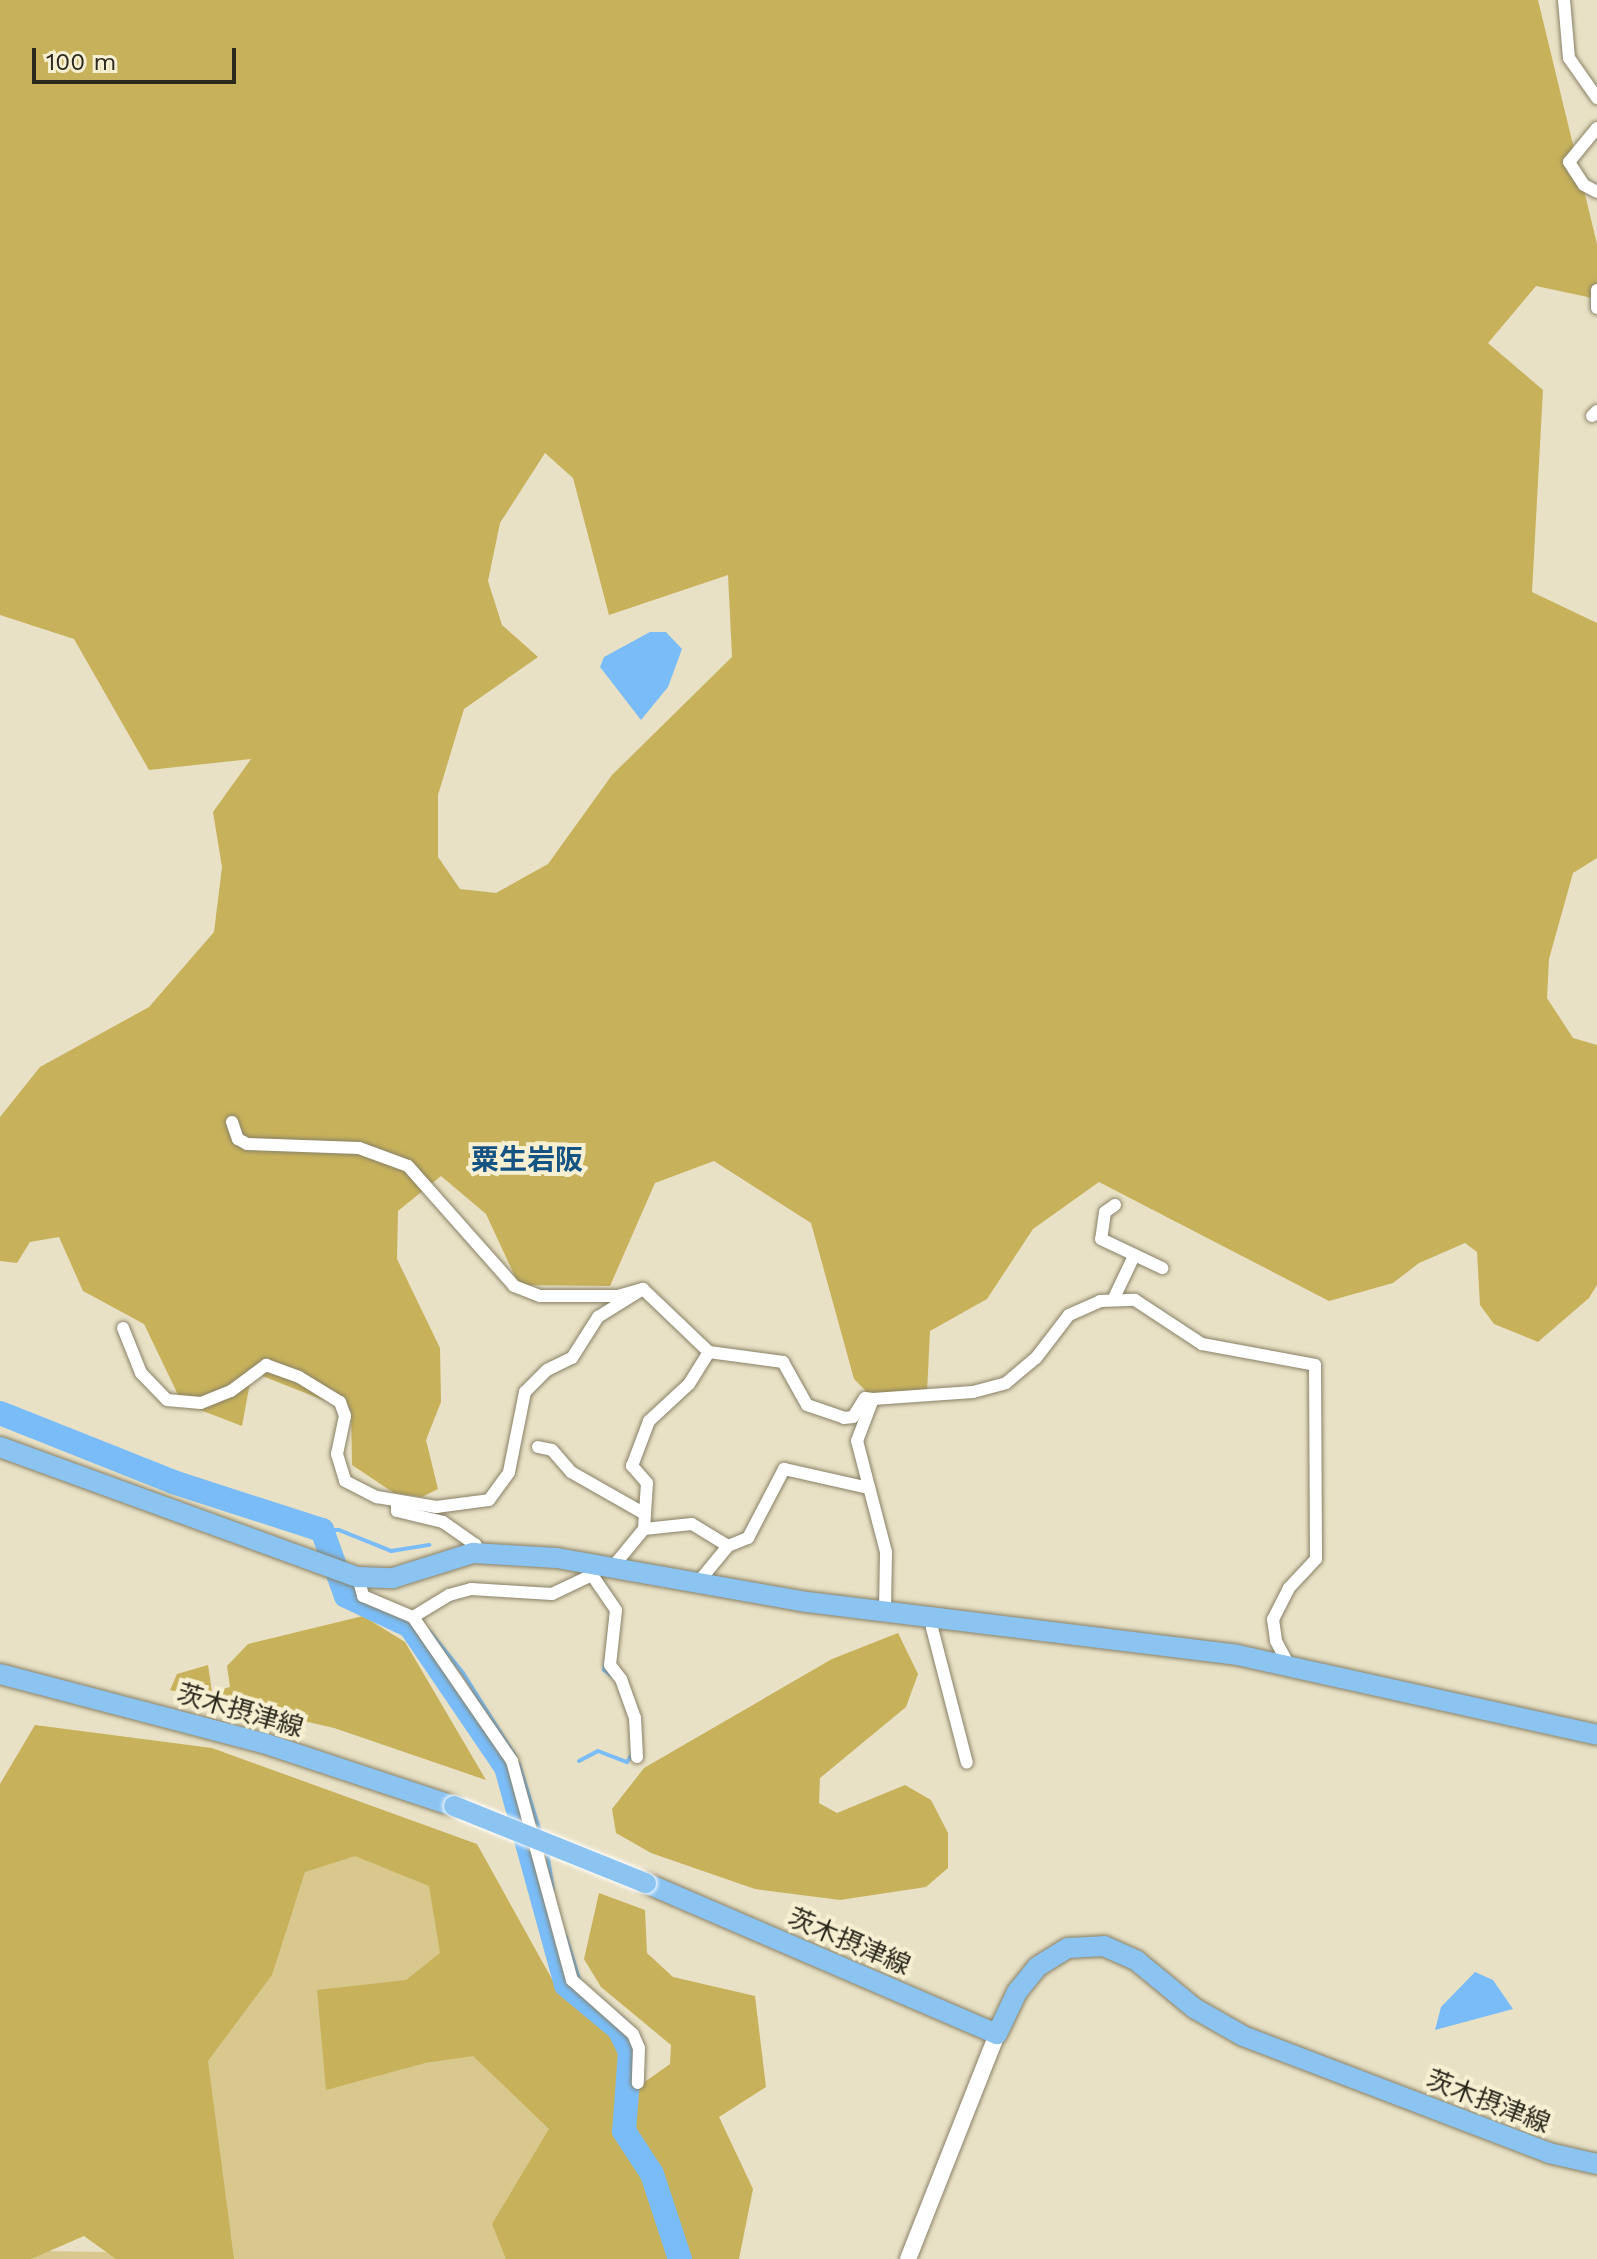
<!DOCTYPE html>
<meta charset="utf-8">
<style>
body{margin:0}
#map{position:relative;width:1597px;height:2259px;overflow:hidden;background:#e9e1c5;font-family:"Work Sans","Noto Sans JP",sans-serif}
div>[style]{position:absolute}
.green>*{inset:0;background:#d8c88e}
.forest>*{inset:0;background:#c7b15b}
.water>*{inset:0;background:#79bcf7}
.stream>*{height:4px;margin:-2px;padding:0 2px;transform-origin:2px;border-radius:2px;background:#79bcf7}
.river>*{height:24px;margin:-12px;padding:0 12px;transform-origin:12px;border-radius:12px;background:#79bcf7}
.roads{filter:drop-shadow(0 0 2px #888167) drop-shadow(0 0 2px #888167)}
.minor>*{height:12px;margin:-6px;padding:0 6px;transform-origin:6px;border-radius:6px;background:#fff}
.tertiary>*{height:16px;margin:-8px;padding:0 8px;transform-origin:8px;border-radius:8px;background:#fff}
.primary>*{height:20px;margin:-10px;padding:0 10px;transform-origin:10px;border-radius:10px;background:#8bc3f1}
.bridges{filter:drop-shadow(0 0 2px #fff) drop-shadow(0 0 2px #fff)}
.primary-bridge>*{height:20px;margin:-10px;padding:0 10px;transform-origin:10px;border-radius:10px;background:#8bc3f1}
span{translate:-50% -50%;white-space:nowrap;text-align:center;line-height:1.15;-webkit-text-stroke:8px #f6efd2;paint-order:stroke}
.street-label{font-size:26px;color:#2b281d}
.neighbourhood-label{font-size:28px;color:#155383;font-weight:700}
.scale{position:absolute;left:32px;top:48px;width:204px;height:36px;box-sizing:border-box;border:4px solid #2b281d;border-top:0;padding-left:10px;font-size:24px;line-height:28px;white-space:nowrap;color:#2b281d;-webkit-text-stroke:6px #f6efd2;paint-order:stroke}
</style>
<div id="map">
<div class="green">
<i style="clip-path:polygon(425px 1845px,625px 2259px,0 2259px,0 2250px,200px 2254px,180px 2014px,231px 1873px)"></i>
</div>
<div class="forest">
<i style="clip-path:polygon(evenodd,0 0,1538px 0,1597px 244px,1597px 299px,1536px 286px,1488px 343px,1543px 390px,1532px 592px,1597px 623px,1597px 858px,1573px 873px,1549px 959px,1547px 998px,1573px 1038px,1597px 1045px,1597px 1285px,1589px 1298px,1538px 1342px,1494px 1324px,1480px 1305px,1477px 1252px,1465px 1243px,1419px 1263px,1393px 1283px,1329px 1301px,1099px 1182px,1033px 1229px,987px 1299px,930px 1331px,927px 1393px,871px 1396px,854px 1379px,811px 1223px,714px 1161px,655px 1183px,610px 1286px,519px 1285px,486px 1214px,441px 1176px,398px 1211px,397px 1259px,440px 1348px,441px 1402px,426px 1440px,438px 1489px,422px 1497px,394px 1493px,352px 1465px,351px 1411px,252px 1372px,242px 1426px,182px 1403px,144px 1324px,83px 1291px,59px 1237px,30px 1242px,17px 1263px,0 1261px,0 1117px,40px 1067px,149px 1007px,214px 932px,222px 867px,213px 812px,251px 759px,149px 770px,74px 639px,0 615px,0 0,545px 453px,573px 478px,609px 615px,728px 575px,732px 657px,612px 775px,548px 864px,496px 893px,460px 889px,438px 857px,438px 795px,464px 709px,538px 657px,502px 625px,488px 581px,500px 523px,545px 453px)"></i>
<i style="clip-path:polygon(363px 1616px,405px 1642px,486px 1780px,334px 1728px,170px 1690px,177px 1674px,208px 1665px,212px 1692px,230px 1687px,227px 1666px,248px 1644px)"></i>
<i style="clip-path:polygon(898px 1633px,918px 1674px,906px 1707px,820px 1778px,819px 1803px,837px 1813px,905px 1785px,931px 1800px,948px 1833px,948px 1868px,926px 1887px,840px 1900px,755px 1889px,651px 1853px,616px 1833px,612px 1809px,644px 1768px,832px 1659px)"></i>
<i style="clip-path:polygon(35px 1725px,212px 1748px,477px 1844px,558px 1990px,613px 2031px,639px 2086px,670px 2064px,671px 2045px,601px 1987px,584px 1959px,599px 1893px,645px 1910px,647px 1953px,673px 1977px,755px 1996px,766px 2087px,719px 2117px,753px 2189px,739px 2259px,506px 2259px,492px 2224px,549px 2129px,473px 2056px,425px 2063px,326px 2090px,317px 1990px,406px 1980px,440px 1953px,429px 1886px,355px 1856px,305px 1872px,272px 1975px,208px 2061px,234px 2259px,116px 2259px,84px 2236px,31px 2259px,0 2259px,0 1784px)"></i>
</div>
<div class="water">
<i style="clip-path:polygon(650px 632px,666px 632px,682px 649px,668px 687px,641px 720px,600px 667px,604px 657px)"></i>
<i style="clip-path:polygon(1475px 1972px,1493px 1980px,1513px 2009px,1435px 2030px,1441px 2007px)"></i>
</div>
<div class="stream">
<i style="left:322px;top:1530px;width:17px"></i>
<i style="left:339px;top:1530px;width:56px;rotate:22deg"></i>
<i style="left:391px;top:1551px;width:39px;rotate:-9deg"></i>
<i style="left:430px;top:1632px;width:53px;rotate:51.2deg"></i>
<i style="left:463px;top:1673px;width:98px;rotate:57.9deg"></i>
<i style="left:606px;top:1661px;width:9px;rotate:103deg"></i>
<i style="left:604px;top:1670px;width:10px;rotate:37deg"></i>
<i style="left:579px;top:1761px;width:21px;rotate:-28deg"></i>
<i style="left:598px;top:1751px;width:31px;rotate:21deg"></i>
<i style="left:627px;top:1762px;width:7px;rotate:-56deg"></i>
<i style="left:519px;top:1764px;width:71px;rotate:72.8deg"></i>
<i style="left:547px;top:1852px;width:38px;rotate:81deg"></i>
<i style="left:566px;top:1937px;width:47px;rotate:72.7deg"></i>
</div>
<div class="river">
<i style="left:0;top:1413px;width:186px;rotate:21.7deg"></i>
<i style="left:173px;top:1482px;width:157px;rotate:17.9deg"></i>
<i style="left:322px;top:1530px;width:70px;rotate:70deg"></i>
<i style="left:346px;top:1596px;width:71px;rotate:25.1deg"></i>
<i style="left:410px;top:1626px;width:171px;rotate:55.8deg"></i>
<i style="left:506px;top:1767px;width:226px;rotate:74.6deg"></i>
<i style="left:566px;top:1985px;width:69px;rotate:39.7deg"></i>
<i style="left:619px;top:2029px;width:25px;rotate:64deg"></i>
<i style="left:630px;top:2052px;width:79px;rotate:94.3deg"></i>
<i style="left:624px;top:2131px;width:51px;rotate:56.9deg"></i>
<i style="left:652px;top:2174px;width:89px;rotate:71.8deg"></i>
</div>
<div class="roads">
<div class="minor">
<i style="left:1564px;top:0;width:58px;rotate:85.1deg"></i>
<i style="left:1569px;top:58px;width:49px;rotate:55deg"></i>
<i style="left:1597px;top:128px;width:44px;rotate:129.5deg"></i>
<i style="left:1569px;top:162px;width:27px;rotate:57deg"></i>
<i style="left:1584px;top:185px;width:15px;rotate:28deg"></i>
<i style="left:1597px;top:290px;width:18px;rotate:90deg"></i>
<i style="left:1592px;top:416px;width:7px;rotate:-45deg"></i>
<i style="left:232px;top:1122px;width:18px;rotate:71deg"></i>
<i style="left:238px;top:1139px;width:10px;rotate:29deg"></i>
<i style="left:247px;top:1144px;width:112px;rotate:2deg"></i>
<i style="left:359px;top:1148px;width:52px;rotate:20.2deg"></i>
<i style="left:408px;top:1166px;width:160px;rotate:48.5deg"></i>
<i style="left:514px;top:1286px;width:28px;rotate:21deg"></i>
<i style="left:540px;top:1296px;width:78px"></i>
<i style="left:618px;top:1296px;width:26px;rotate:-16deg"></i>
<i style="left:1115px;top:1205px;width:12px;rotate:145deg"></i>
<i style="left:1105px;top:1212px;width:27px;rotate:98deg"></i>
<i style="left:1101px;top:1239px;width:68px;rotate:25.4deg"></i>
<i style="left:1113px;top:1300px;width:47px;rotate:-64.5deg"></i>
<i style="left:123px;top:1328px;width:48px;rotate:68.2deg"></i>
<i style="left:141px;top:1373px;width:37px;rotate:46deg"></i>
<i style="left:167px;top:1400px;width:34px;rotate:5deg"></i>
<i style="left:201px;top:1403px;width:32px;rotate:-22deg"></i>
<i style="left:231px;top:1391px;width:44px;rotate:-36.6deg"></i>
<i style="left:266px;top:1365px;width:35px;rotate:20deg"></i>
<i style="left:299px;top:1377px;width:48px;rotate:31.4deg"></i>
<i style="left:340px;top:1402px;width:15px;rotate:70deg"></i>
<i style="left:345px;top:1416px;width:39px;rotate:102deg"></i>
<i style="left:337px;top:1454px;width:28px;rotate:73deg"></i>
<i style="left:345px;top:1481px;width:36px;rotate:27deg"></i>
<i style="left:377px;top:1497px;width:60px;rotate:9.6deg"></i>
<i style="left:436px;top:1507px;width:53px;rotate:-7.5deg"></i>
<i style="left:489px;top:1500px;width:34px;rotate:-54deg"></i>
<i style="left:509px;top:1472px;width:82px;rotate:-78.7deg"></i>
<i style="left:525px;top:1392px;width:31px;rotate:-45deg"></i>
<i style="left:547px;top:1370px;width:28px;rotate:-26deg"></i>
<i style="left:572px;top:1358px;width:49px;rotate:-57.6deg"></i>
<i style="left:598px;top:1317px;width:53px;rotate:-31.9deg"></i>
<i style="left:643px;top:1289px;width:91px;rotate:43.7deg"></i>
<i style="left:709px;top:1352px;width:75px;rotate:7.7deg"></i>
<i style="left:783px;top:1362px;width:49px;rotate:60.8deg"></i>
<i style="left:807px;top:1405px;width:39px;rotate:19deg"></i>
<i style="left:844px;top:1418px;width:9px;rotate:-6deg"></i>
<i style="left:853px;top:1417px;width:22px;rotate:-58deg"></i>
<i style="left:865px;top:1398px;width:8px;rotate:7deg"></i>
<i style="left:538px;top:1447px;width:14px;rotate:12deg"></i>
<i style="left:552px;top:1450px;width:29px;rotate:49deg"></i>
<i style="left:571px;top:1472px;width:85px;rotate:29.6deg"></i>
<i style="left:397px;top:1503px;width:8px;rotate:90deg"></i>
<i style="left:397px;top:1511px;width:47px;rotate:13.4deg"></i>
<i style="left:443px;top:1522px;width:39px;rotate:35deg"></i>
<i style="left:475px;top:1544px;width:10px;rotate:61deg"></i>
<i style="left:644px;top:1529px;width:48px;rotate:-5.9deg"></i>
<i style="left:692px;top:1524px;width:42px;rotate:31.4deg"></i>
<i style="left:611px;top:1569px;width:52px;rotate:-50.5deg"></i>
<i style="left:644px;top:1529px;width:46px;rotate:-86.3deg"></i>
<i style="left:647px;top:1483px;width:23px;rotate:-131deg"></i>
<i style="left:632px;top:1466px;width:48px;rotate:-69.3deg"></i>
<i style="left:649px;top:1421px;width:54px;rotate:-42.8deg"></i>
<i style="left:689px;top:1384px;width:38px;rotate:-58deg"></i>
<i style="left:592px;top:1575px;width:42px;rotate:55.6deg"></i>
<i style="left:616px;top:1610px;width:55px;rotate:96.2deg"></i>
<i style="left:610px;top:1665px;width:18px;rotate:52deg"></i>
<i style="left:621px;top:1679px;width:41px;rotate:70.3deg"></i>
<i style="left:635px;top:1718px;width:39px;rotate:87deg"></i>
<i style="left:358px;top:1577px;width:20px;rotate:75deg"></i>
<i style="left:363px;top:1596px;width:54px;rotate:22.8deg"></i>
<i style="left:413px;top:1617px;width:175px;rotate:55.5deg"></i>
<i style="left:512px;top:1761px;width:227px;rotate:74.7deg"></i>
<i style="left:572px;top:1980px;width:81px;rotate:41.5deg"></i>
<i style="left:633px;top:2034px;width:15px;rotate:67deg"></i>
<i style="left:639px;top:2048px;width:35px;rotate:92deg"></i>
<i style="left:696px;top:1585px;width:50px;rotate:-50.6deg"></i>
<i style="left:728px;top:1546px;width:22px;rotate:-22deg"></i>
<i style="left:748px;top:1538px;width:78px;rotate:-62.4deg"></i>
<i style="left:784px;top:1469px;width:87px;rotate:12.6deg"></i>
<i style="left:885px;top:1610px;width:58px;rotate:-89deg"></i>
<i style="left:886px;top:1552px;width:115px;rotate:-104.6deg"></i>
<i style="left:857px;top:1441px;width:45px;rotate:-69.1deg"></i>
<i style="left:873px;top:1399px;width:100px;rotate:-4deg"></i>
<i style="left:973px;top:1392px;width:34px;rotate:-15deg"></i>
<i style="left:1006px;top:1383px;width:39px;rotate:-40deg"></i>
<i style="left:1036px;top:1358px;width:54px;rotate:-52.5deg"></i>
<i style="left:1069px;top:1315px;width:34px;rotate:-24deg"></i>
<i style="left:1100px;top:1301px;width:35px;rotate:-2deg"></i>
<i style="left:1135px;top:1300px;width:80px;rotate:33.3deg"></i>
<i style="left:1202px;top:1344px;width:115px;rotate:10.5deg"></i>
<i style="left:1315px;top:1365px;width:194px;rotate:89.7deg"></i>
<i style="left:1316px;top:1559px;width:40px;rotate:133deg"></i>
<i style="left:1289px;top:1588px;width:35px;rotate:117deg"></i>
<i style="left:1273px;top:1619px;width:22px;rotate:82deg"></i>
<i style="left:1276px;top:1641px;width:30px;rotate:62deg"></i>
<i style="left:413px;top:1617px;width:42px;rotate:-31.4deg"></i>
<i style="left:449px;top:1595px;width:23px;rotate:-15deg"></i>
<i style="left:471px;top:1589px;width:81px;rotate:3.5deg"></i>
<i style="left:552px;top:1594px;width:44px;rotate:-25.4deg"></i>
<i style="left:592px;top:1575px;width:9px;rotate:-84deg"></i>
<i style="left:935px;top:1619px;width:9px;rotate:108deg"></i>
<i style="left:932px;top:1628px;width:139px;rotate:75.5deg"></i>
</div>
<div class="tertiary">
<i style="left:908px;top:2259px;width:242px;rotate:-68.4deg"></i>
</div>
<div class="primary">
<i style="left:0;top:1447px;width:381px;rotate:20deg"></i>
<i style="left:358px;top:1577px;width:35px;rotate:2deg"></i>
<i style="left:393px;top:1578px;width:84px;rotate:-17.4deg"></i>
<i style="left:473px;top:1553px;width:84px;rotate:3.4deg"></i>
<i style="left:557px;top:1558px;width:254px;rotate:10deg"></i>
<i style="left:807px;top:1602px;width:433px;rotate:7deg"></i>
<i style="left:1237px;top:1655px;width:369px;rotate:12.5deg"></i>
<i style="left:0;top:1674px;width:272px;rotate:14.7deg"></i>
<i style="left:263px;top:1743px;width:201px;rotate:18.3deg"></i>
<i style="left:646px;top:1883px;width:382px;rotate:23.3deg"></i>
<i style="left:997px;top:2034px;width:47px;rotate:-64.5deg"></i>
<i style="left:1017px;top:1992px;width:32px;rotate:-51deg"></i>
<i style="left:1037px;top:1967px;width:36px;rotate:-32deg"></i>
<i style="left:1068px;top:1948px;width:36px;rotate:-3deg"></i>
<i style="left:1104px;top:1946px;width:36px;rotate:24deg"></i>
<i style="left:1137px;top:1961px;width:74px;rotate:39.5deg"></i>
<i style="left:1194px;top:2008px;width:56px;rotate:29.7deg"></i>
<i style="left:1243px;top:2036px;width:328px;rotate:20.9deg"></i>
<i style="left:1549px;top:2153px;width:49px;rotate:12.9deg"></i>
</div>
</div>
<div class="bridges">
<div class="primary-bridge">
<i style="left:454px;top:1806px;width:207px;rotate:21.9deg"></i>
</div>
</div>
<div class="street-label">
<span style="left:240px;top:1711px;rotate:16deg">茨木摂津線</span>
<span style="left:849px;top:1942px;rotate:23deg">茨木摂津線</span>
<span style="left:1488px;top:2102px;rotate:21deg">茨木摂津線</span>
</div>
<div class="neighbourhood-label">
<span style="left:527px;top:1160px">粟生岩阪</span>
</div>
<div class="scale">100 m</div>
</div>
